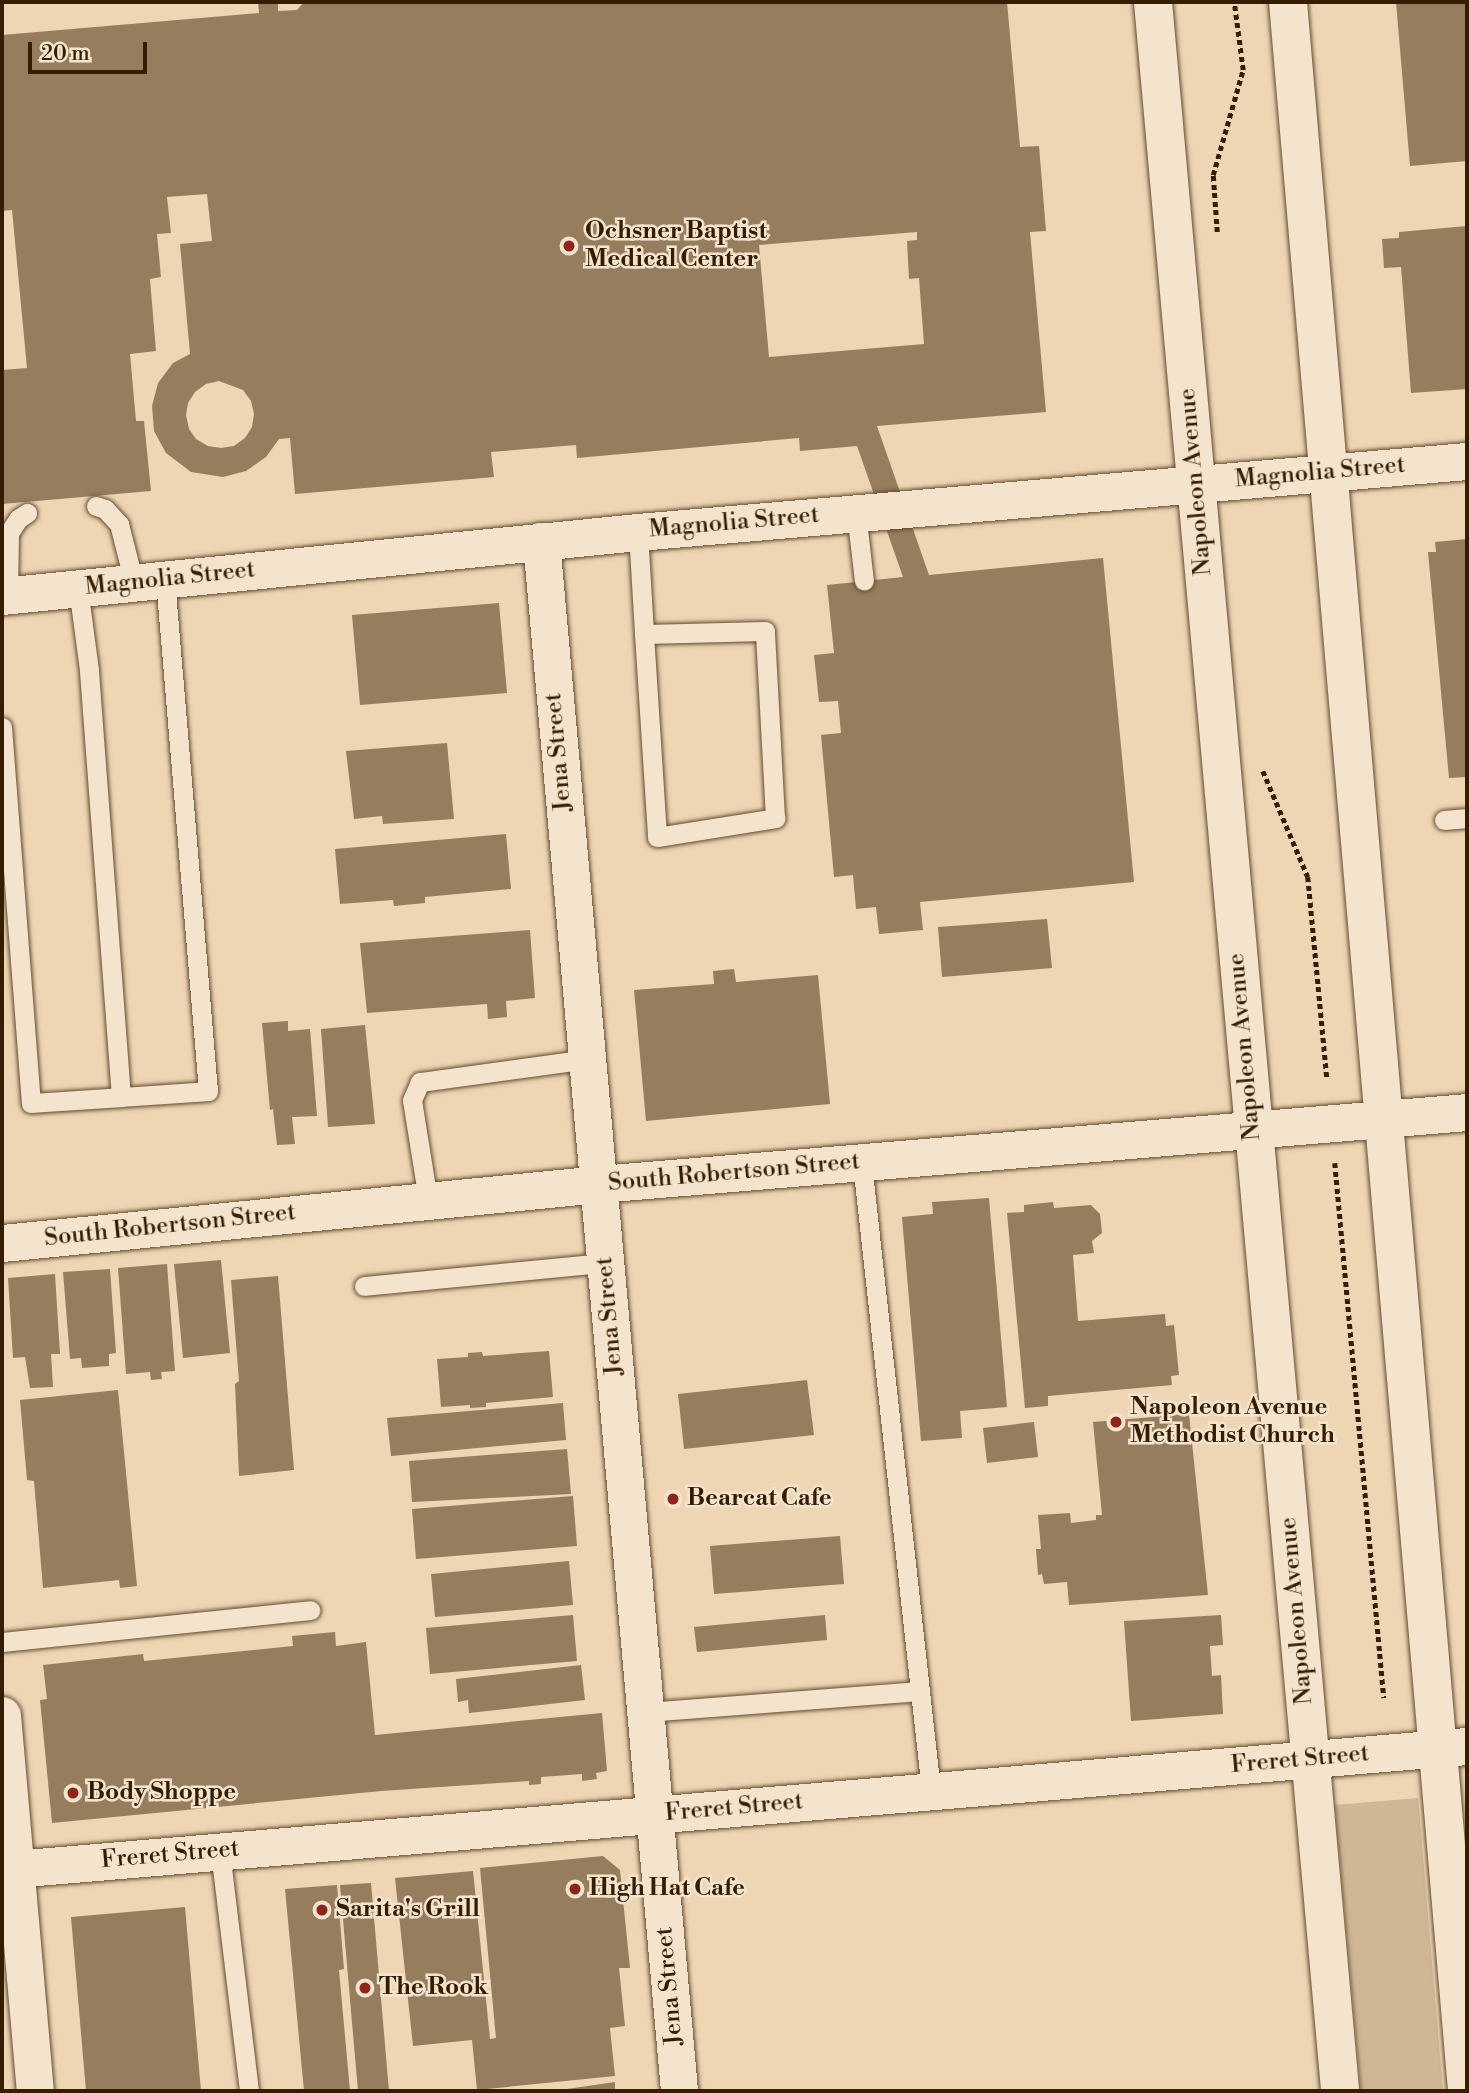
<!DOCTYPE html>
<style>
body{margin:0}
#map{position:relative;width:1469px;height:2093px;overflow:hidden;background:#eed5b3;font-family:"Libre Bodoni",serif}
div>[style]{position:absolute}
.green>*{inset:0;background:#cfb695}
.building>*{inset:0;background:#957d5e}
.path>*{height:4.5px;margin-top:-2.25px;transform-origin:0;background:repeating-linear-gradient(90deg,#351d01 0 5px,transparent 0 8.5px)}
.roads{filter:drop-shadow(0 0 2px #634b2e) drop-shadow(0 0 2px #634b2e)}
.lane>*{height:19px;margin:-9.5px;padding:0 9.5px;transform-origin:9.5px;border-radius:9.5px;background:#f4e4ce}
.street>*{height:37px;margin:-18.5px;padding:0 18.5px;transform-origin:18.5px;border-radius:18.5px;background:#f4e4ce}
.secondary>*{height:38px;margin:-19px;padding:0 19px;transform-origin:19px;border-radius:19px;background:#f4e4ce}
.dots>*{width:19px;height:19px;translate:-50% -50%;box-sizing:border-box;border:4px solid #f4e4ce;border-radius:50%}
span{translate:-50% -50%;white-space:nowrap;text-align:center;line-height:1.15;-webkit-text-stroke:5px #f4e4ce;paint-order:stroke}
.poi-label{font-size:24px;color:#351d01;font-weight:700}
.left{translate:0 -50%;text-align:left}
.street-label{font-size:24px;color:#351d01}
.frame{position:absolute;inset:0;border:4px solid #351d01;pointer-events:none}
.scale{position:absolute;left:28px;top:42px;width:119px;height:32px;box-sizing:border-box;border:4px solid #351d01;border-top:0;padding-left:9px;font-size:21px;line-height:24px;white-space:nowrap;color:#351d01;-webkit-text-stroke:5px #f4e4ce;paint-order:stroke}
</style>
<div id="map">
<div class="green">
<i style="clip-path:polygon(1418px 1798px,1443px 2091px,1361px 2091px,1335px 1805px)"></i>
</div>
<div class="building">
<i style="clip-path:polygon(evenodd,258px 2px,278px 2px,278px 11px,297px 10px,304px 2px,1007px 2px,1020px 147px,1039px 146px,1046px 231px,1030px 232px,1046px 412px,877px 426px,929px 575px,1103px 558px,1134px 882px,920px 902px,923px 930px,879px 934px,876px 907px,856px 909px,853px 875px,834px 877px,821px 735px,841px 733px,838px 701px,819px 702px,814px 655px,834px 653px,827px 585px,903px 577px,857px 446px,800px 451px,799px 438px,577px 458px,576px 445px,491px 452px,494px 477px,295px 494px,290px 438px,279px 439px,266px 457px,246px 471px,223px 477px,191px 472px,166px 453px,154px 431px,152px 406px,158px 383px,173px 363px,190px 354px,180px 244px,212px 241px,207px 194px,167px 197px,171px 233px,157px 234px,161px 277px,150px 279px,156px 351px,130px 354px,136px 421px,144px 421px,151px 491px,2px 504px,2px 370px,27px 368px,12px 210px,2px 211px,2px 35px,259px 13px,258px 2px,917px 232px,917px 240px,907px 241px,909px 279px,919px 278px,924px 344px,769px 357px,759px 245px,917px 232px,258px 2px,219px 381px,243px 390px,251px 401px,254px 414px,252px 427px,245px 438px,234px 446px,221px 448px,208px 446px,196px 439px,189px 429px,186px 415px,188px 403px,195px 392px,206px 384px,219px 381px)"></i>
<i style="clip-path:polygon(1396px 2px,1467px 2px,1467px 161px,1410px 166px)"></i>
<i style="clip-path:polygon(1467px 226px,1467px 389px,1411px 393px,1401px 267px,1384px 268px,1382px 239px,1399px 238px,1399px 232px)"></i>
<i style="clip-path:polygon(1467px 539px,1467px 777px,1449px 778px,1428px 552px,1436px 552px,1435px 542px)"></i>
<i style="clip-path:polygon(499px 603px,507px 693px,360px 705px,352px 615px)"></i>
<i style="clip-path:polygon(447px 743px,454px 819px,383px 824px,382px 816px,354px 819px,346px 751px)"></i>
<i style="clip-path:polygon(506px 834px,511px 889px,425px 897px,425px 903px,394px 906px,393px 900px,340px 904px,335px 849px)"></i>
<i style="clip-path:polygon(1047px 919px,1052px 968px,942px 977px,938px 927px)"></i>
<i style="clip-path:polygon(530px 930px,535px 998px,506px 1001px,507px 1017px,488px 1019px,487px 1004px,367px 1013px,360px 943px)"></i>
<i style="clip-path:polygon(734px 969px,736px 982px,818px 975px,830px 1104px,646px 1121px,634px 990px,714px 984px,713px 971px)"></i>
<i style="clip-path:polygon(288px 1021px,288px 1031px,310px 1029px,317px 1116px,292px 1117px,295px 1144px,277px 1145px,273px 1109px,270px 1110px,262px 1023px)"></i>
<i style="clip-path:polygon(365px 1025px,375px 1124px,328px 1127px,321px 1029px)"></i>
<i style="clip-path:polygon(989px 1198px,1007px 1407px,960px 1411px,962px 1438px,921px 1441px,902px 1217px,933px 1214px,932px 1202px)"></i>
<i style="clip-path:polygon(1053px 1202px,1054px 1208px,1091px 1205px,1100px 1214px,1102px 1233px,1092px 1241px,1094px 1253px,1073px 1255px,1078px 1321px,1165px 1314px,1166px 1326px,1174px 1325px,1179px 1375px,1171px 1376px,1172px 1385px,1048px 1396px,1048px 1406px,1025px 1408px,1007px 1213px,1024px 1212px,1024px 1205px)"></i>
<i style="clip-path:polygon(221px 1260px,230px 1353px,183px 1358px,174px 1264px)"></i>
<i style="clip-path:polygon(167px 1264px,175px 1371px,161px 1372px,162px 1379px,151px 1380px,150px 1372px,126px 1374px,118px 1268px)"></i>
<i style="clip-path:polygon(110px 1269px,116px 1353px,109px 1354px,109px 1366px,82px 1368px,81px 1358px,70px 1359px,63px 1272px)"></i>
<i style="clip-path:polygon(55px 1274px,60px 1354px,51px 1354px,53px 1387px,30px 1388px,25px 1357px,13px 1358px,8px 1278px)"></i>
<i style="clip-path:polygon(278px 1276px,294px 1470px,239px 1476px,235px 1384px,239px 1381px,231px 1280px)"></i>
<i style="clip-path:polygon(549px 1351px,553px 1397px,486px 1403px,486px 1407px,470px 1408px,470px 1405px,441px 1407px,437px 1359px,468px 1357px,468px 1353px,482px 1352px,483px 1356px)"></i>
<i style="clip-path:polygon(807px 1380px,814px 1435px,684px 1449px,678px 1394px)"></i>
<i style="clip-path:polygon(118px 1390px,137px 1586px,120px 1588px,119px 1580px,43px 1588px,34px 1481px,27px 1480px,20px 1400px)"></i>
<i style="clip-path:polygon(563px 1403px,566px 1440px,391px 1456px,387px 1418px)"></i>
<i style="clip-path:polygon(1189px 1414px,1208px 1595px,1069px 1605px,1067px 1582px,1044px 1584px,1042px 1574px,1038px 1575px,1036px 1549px,1041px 1549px,1038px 1515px,1070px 1513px,1071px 1523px,1096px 1520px,1096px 1515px,1102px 1515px,1093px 1422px)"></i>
<i style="clip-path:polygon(1034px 1422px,1038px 1457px,987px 1463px,983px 1428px)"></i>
<i style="clip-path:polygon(567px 1449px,571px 1494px,412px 1502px,409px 1461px)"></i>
<i style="clip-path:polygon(573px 1496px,577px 1546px,416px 1559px,412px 1509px)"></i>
<i style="clip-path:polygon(840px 1536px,844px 1584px,714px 1594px,710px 1546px)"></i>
<i style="clip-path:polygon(569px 1561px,573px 1605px,435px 1617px,431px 1574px)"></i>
<i style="clip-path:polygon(573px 1615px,577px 1661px,430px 1674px,426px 1628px)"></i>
<i style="clip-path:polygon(825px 1615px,827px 1640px,697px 1652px,694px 1627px)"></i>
<i style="clip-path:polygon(1221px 1615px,1223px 1645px,1210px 1646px,1212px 1676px,1221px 1675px,1223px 1714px,1131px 1721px,1124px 1621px)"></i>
<i style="clip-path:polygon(335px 1632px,336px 1646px,366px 1642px,375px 1735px,602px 1713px,607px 1771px,596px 1773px,597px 1779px,582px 1781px,582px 1774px,541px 1777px,541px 1784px,529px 1785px,529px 1781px,381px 1791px,52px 1823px,40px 1700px,47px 1699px,43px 1665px,143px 1654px,144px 1661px,293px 1646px,292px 1636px)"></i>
<i style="clip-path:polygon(581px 1665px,585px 1700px,469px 1713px,468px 1700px,458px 1702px,456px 1679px)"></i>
<i style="clip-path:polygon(603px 1856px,620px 1870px,630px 1968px,619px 1968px,625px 2026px,610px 2028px,615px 2076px,477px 2090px,472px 2040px,413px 2046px,395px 1878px,473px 1871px,490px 2039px,496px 2038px,480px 1868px)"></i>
<i style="clip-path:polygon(371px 1883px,389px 2091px,358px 2091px,340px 1885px)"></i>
<i style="clip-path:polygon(337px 1885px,344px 1969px,339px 1970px,350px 2091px,304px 2091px,285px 1889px)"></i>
<i style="clip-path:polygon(185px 1907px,201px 2091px,86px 2091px,71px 1917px)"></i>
<i style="clip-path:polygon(615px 2082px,615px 2091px,567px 2091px,567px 2089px)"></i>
</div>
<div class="path">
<i style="left:1217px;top:232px;width:57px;rotate:-94deg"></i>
<i style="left:1213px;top:175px;width:109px;rotate:-74.1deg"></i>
<i style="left:1243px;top:70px;width:69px;rotate:-97.5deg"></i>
<i style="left:1263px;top:771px;width:115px;rotate:67deg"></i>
<i style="left:1308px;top:877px;width:203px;rotate:84.6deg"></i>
<i style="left:1335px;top:1163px;width:537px;rotate:84.77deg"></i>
</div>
<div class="roads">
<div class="lane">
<i style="left:96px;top:506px;width:9px;rotate:18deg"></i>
<i style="left:105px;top:509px;width:21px;rotate:47deg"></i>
<i style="left:119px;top:524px;width:61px;rotate:75.7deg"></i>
<i style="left:856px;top:512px;width:69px;rotate:83.4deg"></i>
<i style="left:638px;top:532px;width:102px;rotate:86.6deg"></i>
<i style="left:644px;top:634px;width:203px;rotate:86.3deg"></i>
<i style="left:657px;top:837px;width:120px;rotate:-9.1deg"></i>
<i style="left:775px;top:818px;width:187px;rotate:-93.1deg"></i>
<i style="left:765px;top:631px;width:121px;rotate:178.6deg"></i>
<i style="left:8px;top:595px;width:62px;rotate:-89.1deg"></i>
<i style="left:9px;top:533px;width:17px;rotate:-57deg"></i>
<i style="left:18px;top:519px;width:11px;rotate:-34deg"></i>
<i style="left:2px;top:727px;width:377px;rotate:85.6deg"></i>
<i style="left:31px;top:1103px;width:90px;rotate:-3.8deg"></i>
<i style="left:121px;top:1097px;width:428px;rotate:-94.3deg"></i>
<i style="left:89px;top:670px;width:83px;rotate:-97.6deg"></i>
<i style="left:1444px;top:820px;width:23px;rotate:-5deg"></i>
<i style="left:121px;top:1097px;width:87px;rotate:-3.9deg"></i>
<i style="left:208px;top:1091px;width:514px;rotate:-94.8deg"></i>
<i style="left:862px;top:1163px;width:632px;rotate:83.73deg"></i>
<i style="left:428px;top:1200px;width:101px;rotate:-99.1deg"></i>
<i style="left:412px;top:1100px;width:20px;rotate:-66deg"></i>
<i style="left:420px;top:1082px;width:169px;rotate:-7.8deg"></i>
<i style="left:364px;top:1286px;width:242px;rotate:-5.5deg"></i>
<i style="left:2px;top:1642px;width:310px;rotate:-5.9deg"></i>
<i style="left:646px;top:1712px;width:275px;rotate:-4.4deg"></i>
<i style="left:220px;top:1851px;width:242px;rotate:83.1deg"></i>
</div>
<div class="street">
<i style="left:541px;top:541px;width:1556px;rotate:84.91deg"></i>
<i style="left:2px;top:596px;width:639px;rotate:-5.75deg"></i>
<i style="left:638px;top:532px;width:832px;rotate:-4.9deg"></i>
<i style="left:2px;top:1243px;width:600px;rotate:-5.64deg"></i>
<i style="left:599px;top:1184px;width:871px;rotate:-4.74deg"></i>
<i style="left:2px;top:1715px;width:377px;rotate:85deg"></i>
<i style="left:2px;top:1870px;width:1470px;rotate:-4.84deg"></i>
</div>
<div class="secondary">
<i style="left:1153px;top:2px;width:2097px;rotate:84.88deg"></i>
<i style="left:1288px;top:2px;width:2097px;rotate:85.1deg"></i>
</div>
</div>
<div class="dots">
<i style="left:569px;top:246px;background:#8f2418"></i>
<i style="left:1116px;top:1422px;background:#8f2418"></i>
<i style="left:673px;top:1499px;background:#8f2418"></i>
<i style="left:73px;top:1793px;background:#8f2418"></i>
<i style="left:575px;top:1889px;background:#8f2418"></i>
<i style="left:322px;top:1910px;background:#8f2418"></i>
<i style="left:365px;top:1988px;background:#8f2418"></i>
</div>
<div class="poi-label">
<span class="left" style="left:585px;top:246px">Ochsner Baptist<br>Medical Center</span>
<span class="left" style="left:1130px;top:1422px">Napoleon Avenue<br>Methodist Church</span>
<span class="left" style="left:687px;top:1499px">Bearcat Cafe</span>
<span class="left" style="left:87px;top:1793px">Body Shoppe</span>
<span class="left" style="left:589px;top:1889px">High Hat Cafe</span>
<span class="left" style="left:336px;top:1910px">Sarita's Grill</span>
<span class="left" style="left:379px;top:1988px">The Rook</span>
</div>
<div class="street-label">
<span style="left:1320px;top:473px;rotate:-5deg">Magnolia Street</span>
<span style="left:1196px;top:482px;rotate:-95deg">Napoleon Avenue</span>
<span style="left:734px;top:523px;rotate:-5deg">Magnolia Street</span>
<span style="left:170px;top:579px;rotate:-6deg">Magnolia Street</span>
<span style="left:559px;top:752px;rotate:-95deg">Jena Street</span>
<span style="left:1245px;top:1047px;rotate:-95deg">Napoleon Avenue</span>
<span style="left:734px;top:1173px;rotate:-5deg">South Robertson Street</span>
<span style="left:170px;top:1226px;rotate:-6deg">South Robertson Street</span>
<span style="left:610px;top:1316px;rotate:-95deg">Jena Street</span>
<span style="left:1297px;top:1611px;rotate:-95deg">Napoleon Avenue</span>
<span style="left:1300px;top:1760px;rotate:-5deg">Freret Street</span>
<span style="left:734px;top:1808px;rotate:-5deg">Freret Street</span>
<span style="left:170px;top:1855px;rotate:-5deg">Freret Street</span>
<span style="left:670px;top:1986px;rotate:-95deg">Jena Street</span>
</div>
<div class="frame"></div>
<div class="scale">20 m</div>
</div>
